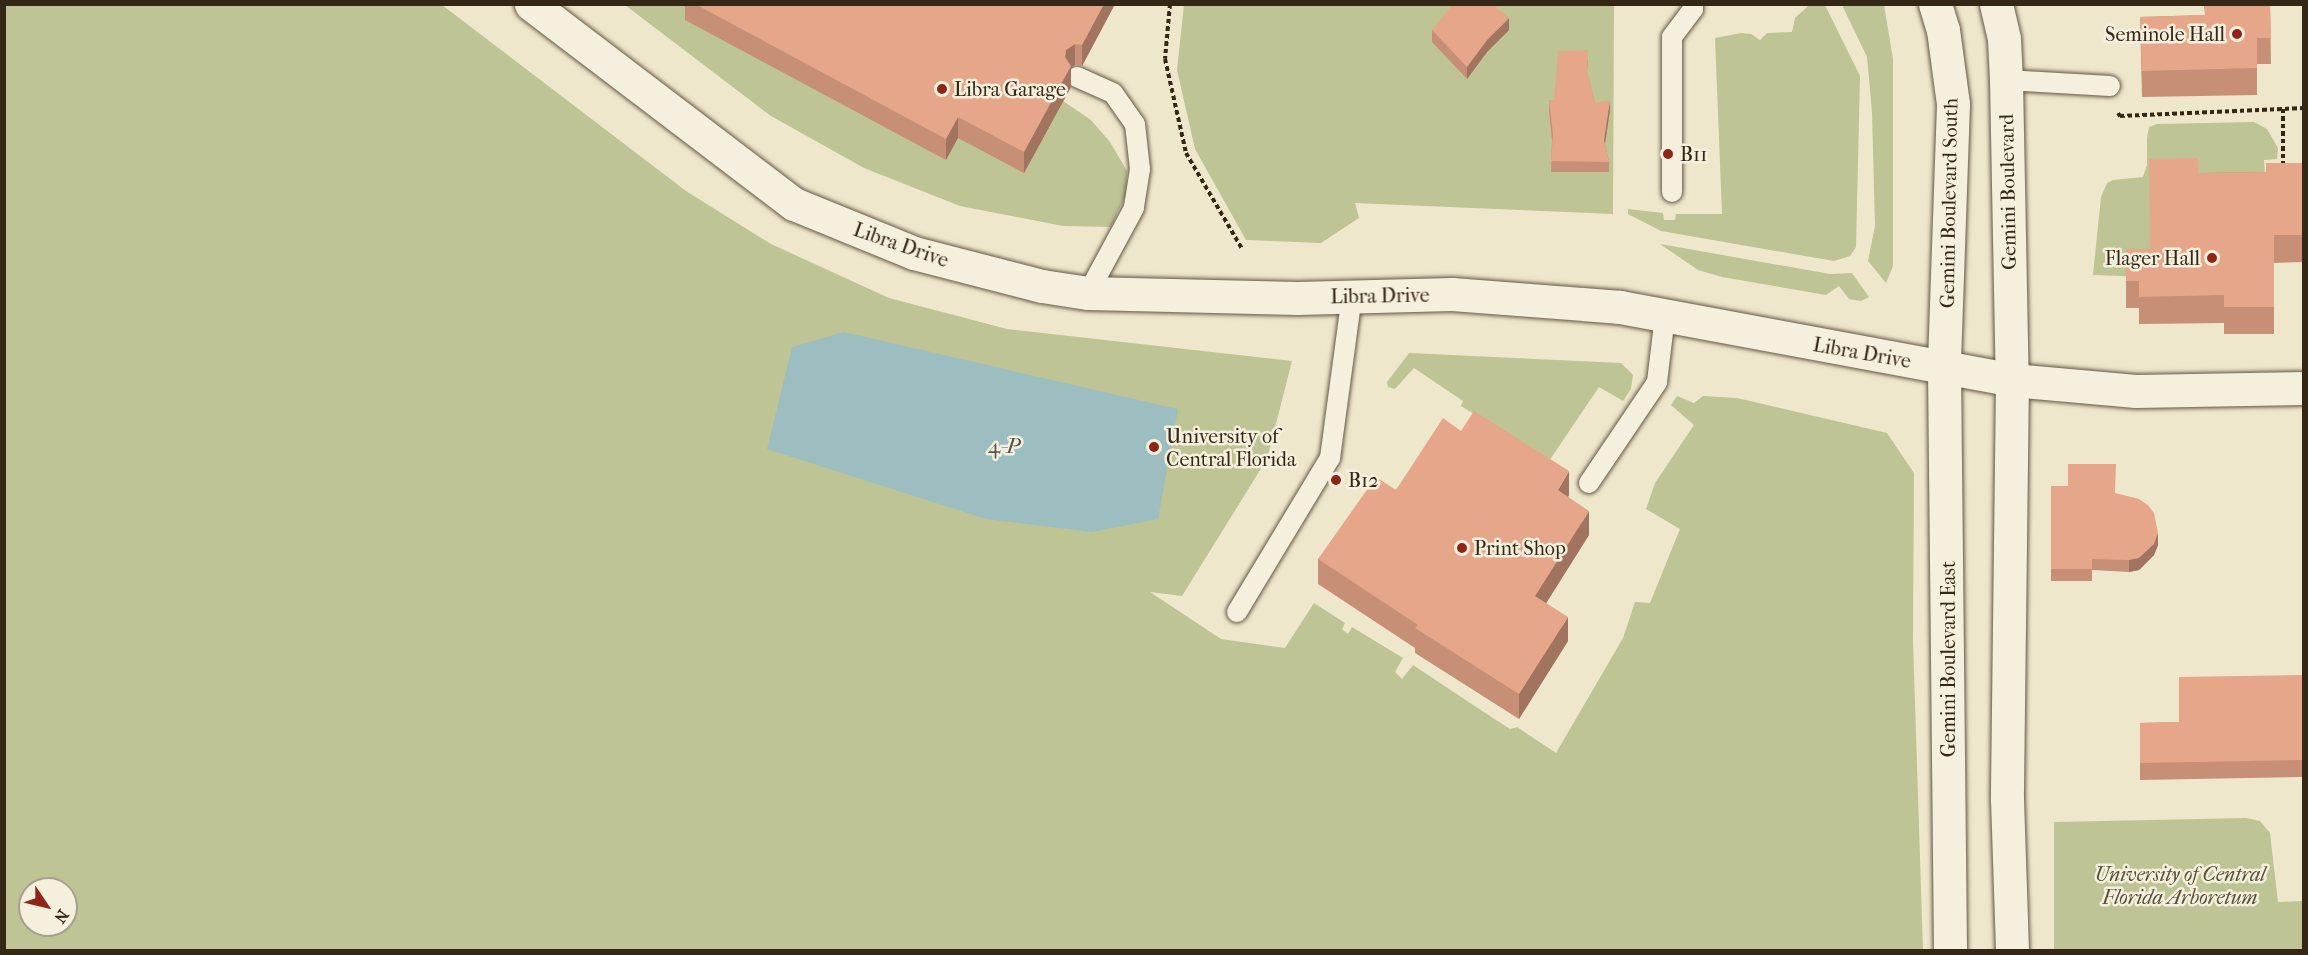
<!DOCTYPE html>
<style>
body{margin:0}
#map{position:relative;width:2308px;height:955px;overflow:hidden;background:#efe7cc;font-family:"IM FELL French Canon",serif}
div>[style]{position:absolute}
.green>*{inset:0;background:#bec494}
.water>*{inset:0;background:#9dbec0}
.path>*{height:4px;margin-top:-2px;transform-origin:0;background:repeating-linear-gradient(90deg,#352716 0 4.5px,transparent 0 7.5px)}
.roads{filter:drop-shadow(0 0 2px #645744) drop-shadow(0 0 2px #645744)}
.lane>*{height:20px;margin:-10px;padding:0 10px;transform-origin:10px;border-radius:10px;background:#f5efde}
.street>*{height:33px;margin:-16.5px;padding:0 16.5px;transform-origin:16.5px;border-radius:16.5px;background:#f5efde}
.wall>*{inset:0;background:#c68f76}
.shaded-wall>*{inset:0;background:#a17460}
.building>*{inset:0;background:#e6a689}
.dots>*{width:16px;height:16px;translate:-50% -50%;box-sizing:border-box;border:3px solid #f5efde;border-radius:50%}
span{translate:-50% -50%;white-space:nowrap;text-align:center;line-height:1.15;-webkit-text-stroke:5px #f5efde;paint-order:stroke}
.poi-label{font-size:20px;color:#352716}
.right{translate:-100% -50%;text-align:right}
.left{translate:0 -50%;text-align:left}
.street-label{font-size:20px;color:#352716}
.park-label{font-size:20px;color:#574e36;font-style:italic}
.water-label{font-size:21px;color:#545449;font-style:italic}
.frame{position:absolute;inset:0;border:6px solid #352716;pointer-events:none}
.north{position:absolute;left:18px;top:877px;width:60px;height:60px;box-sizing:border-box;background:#f5efde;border:2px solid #a89f8e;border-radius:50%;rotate:125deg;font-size:16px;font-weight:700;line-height:24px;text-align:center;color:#352716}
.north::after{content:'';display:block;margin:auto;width:21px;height:27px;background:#8f2418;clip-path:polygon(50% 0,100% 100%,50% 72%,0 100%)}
</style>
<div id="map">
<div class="green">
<i style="clip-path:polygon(evenodd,5px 5px,442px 5px,686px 191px,771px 244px,889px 298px,1007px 329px,1292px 361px,1267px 459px,1182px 596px,1150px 592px,1221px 639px,1285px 648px,1314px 603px,1345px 623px,1342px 629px,1348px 634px,1352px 627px,1403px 658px,1395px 672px,1402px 679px,1413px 665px,1496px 720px,1510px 729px,1517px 727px,1556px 753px,1623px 638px,1635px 602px,1650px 603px,1680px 529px,1646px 509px,1655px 483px,1694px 425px,1671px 405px,1677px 396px,1694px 403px,1703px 396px,1737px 398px,1887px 433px,1914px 473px,1913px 641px,1923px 950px,5px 950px,5px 5px,30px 889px,66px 889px,66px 925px,30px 925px,30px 889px)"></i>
<i style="clip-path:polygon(625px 5px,694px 5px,946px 160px,958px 138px,1063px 101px,1091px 120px,1110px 142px,1127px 171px,1126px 194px,1111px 227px,1063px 226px,960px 206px,864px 168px,771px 116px)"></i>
<i style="clip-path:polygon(1184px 5px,1614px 5px,1613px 214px,1355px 203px,1359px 218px,1321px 243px,1246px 240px,1195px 149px,1177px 70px)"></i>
<i style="clip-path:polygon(1809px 5px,1825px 5px,1860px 76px,1856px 247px,1850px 256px,1834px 261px,1661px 231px,1628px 214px,1628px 209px,1663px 213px,1664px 220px,1675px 220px,1676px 214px,1722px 214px,1715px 38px,1741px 33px,1751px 34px,1760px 40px,1767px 33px,1792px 32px,1795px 18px)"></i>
<i style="clip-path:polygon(1842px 5px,1884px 5px,1893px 59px,1893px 266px,1886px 283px,1868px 261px,1875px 226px,1872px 112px,1867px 57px)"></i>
<i style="clip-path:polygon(2254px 122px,2267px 129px,2278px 148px,2277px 159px,2264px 160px,2266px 191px,2150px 277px,2093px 275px,2101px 197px,2107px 183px,2113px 180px,2143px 177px,2147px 165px,2147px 138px,2149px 127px,2157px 124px)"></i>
<i style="clip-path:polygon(1660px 244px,1830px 274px,1852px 273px,1869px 297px,1861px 301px,1849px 299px,1839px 286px,1826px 295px,1722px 277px,1698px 270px)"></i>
<i style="clip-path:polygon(1409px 353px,1621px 363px,1633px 375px,1631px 389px,1623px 401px,1599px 387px,1549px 461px,1461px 406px,1463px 401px,1414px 368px,1395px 389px,1388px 387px,1387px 382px)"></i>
<i style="clip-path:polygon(2246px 818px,2260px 821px,2270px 833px,2278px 902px,2303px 901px,2303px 950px,2054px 950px,2054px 822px)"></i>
</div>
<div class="water">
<i style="clip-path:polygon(844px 332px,1178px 409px,1158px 519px,1092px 532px,986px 519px,767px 449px,792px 347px)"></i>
</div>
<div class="path">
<i style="left:1170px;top:4px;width:55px;rotate:95.2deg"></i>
<i style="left:1165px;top:59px;width:96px;rotate:77.4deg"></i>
<i style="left:1186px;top:153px;width:111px;rotate:59.7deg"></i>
<i style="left:2118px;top:113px;width:4px;rotate:56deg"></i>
<i style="left:2120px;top:116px;width:184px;rotate:-2.5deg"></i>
<i style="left:2283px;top:166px;width:57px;rotate:-90deg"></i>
</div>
<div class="roads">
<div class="lane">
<i style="left:1077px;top:77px;width:39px;rotate:24deg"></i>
<i style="left:1113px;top:93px;width:38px;rotate:55deg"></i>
<i style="left:1135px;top:124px;width:45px;rotate:83.7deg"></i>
<i style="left:1140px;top:169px;width:39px;rotate:99deg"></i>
<i style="left:1134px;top:208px;width:97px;rotate:118.4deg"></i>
<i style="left:2006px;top:80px;width:104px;rotate:3.3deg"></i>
<i style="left:1672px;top:192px;width:155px;rotate:-90deg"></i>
<i style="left:1672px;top:37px;width:35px;rotate:-53deg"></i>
<i style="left:1693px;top:9px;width:5px;rotate:-90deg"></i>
<i style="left:1589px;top:483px;width:122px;rotate:-56deg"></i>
<i style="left:1657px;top:382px;width:66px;rotate:-83.1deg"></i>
<i style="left:1237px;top:612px;width:180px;rotate:-58.9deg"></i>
<i style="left:1330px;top:458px;width:163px;rotate:-82.3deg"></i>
</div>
<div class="street">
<i style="left:531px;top:4px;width:330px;rotate:37.3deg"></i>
<i style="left:794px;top:204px;width:130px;rotate:22.2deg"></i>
<i style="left:914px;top:253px;width:132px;rotate:14.5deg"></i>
<i style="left:1042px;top:286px;width:47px;rotate:8.7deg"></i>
<i style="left:1088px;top:293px;width:209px;rotate:1.4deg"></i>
<i style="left:1297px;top:298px;width:155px;rotate:-1.5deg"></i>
<i style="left:1452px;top:294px;width:169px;rotate:4.4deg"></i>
<i style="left:1620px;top:307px;width:399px;rotate:10.5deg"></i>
<i style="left:2012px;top:380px;width:124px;rotate:5.1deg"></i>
<i style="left:2136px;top:391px;width:168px;rotate:-1deg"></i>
<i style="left:1935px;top:4px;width:27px;rotate:73deg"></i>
<i style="left:1943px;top:30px;width:75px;rotate:82.3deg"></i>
<i style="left:1953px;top:104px;width:263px;rotate:92deg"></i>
<i style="left:1944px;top:367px;width:583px;rotate:89.41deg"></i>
<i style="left:1996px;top:4px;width:36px;rotate:77deg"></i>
<i style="left:2004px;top:39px;width:41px;rotate:87.2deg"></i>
<i style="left:2006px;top:80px;width:300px;rotate:88.9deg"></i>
<i style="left:2012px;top:380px;width:419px;rotate:90.7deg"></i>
<i style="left:2007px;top:799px;width:151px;rotate:88.1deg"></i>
</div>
</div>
<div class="wall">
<i style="clip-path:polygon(685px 4px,1115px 4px,1082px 66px,1075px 65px,1071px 68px,1071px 87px,1024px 173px,958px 138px,946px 160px,685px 20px)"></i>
<i style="clip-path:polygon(2204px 4px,2270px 4px,2271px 64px,2257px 64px,2257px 95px,2142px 97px,2140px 17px,2205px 15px)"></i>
<i style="clip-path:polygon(1432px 30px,1509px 30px,1487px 52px,1467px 79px,1432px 42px)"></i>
<i style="clip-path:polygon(1588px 60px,1587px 71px,1595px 103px,1610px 110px,1605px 144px,1609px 162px,1609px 172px,1551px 172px,1552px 140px,1549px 111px,1549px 100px,1554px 101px)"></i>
<i style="clip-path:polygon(2304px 163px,2304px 262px,2274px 263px,2274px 334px,2224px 334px,2224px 323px,2139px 324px,2139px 308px,2126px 308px,2126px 249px,2150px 249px,2198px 173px,2266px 172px)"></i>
<i style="clip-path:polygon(1461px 431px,1569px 495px,1568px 497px,1589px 535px,1546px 603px,1568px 641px,1519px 719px,1415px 653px,1415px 648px,1318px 584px,1318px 559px)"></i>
<i style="clip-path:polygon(2051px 486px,2115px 493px,2158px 545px,2154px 555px,2139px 570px,2129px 572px,2092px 570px,2092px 581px,2051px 581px)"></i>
<i style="clip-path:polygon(2304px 675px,2303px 777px,2140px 780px,2140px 723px,2179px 722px)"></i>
</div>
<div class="shaded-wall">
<i style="clip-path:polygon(1104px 4px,1115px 4px,1082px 66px,1082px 45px)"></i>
<i style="clip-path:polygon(1509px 18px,1509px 30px,1487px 52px,1467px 79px,1467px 67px,1487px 40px)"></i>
<i style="clip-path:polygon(1075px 44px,1075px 65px,1071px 68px,1071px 87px,1024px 173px,1024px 152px,1065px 57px,1066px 50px)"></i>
<i style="clip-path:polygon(1610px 100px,1610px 110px,1604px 150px,1604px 140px)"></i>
<i style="clip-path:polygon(958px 117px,958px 138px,946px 160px,946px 139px)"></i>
<i style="clip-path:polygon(1569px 471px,1569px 495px,1558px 515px,1558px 490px)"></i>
<i style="clip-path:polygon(1589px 511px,1589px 535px,1535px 621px,1535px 596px)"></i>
<i style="clip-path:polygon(2158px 533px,2158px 545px,2154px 555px,2139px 570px,2129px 572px,2129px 560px)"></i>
<i style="clip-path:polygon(1568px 617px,1568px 641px,1519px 719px,1519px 694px)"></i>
</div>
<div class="building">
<i style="clip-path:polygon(695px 4px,1104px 4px,1082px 45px,1075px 44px,1066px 50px,1065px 57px,1071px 66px,1024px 152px,958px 117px,946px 139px)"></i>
<i style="clip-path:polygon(1453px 4px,1493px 4px,1509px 18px,1487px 40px,1467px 67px,1432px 30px)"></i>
<i style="clip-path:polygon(2205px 4px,2270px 4px,2271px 38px,2257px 38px,2257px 68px,2142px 71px,2140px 17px,2205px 15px)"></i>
<i style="clip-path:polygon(1588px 50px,1587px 69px,1595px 103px,1610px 100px,1604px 140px,1609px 162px,1551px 161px,1553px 134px,1549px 100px,1554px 101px,1558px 51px)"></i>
<i style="clip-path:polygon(2198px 158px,2198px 173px,2266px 172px,2266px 163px,2304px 163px,2304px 235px,2274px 235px,2274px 307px,2224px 307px,2224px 295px,2139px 297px,2139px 281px,2126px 281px,2126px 249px,2150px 249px,2149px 159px)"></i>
<i style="clip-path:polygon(1474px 411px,1569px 471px,1558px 490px,1589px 511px,1535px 596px,1568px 617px,1519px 694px,1415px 628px,1418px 625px,1318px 559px,1376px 477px,1396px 490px,1443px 418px,1461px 431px)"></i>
<i style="clip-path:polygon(2068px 464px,2116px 464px,2115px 493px,2139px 499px,2148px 505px,2154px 513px,2158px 533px,2154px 544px,2139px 558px,2129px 560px,2092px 559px,2092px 569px,2051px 569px,2051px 486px,2068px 486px)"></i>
<i style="clip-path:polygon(2304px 675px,2303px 760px,2140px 763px,2140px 723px,2179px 722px,2179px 677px)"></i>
</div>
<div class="dots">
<i style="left:2237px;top:34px;background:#8f2418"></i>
<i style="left:942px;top:89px;background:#8f2418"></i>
<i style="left:1668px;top:154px;background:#8f2418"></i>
<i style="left:2212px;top:258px;background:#8f2418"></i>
<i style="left:1154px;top:447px;background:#8f2418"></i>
<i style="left:1336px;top:480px;background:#8f2418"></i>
<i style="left:1462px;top:548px;background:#8f2418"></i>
</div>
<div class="poi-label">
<span class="right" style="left:2225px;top:34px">Seminole Hall</span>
<span class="left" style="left:954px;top:89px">Libra Garage</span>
<span class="left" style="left:1680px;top:154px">B11</span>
<span class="right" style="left:2200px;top:258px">Flager Hall</span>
<span class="left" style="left:1166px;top:448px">University of<br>Central Florida</span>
<span class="left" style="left:1348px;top:480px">B12</span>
<span class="left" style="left:1474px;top:548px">Print Shop</span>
</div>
<div class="street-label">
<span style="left:2008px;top:192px;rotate:-91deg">Gemini Boulevard</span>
<span style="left:1949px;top:203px;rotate:-89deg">Gemini Boulevard South</span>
<span style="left:901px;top:245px;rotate:19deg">Libra Drive</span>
<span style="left:1380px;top:296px;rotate:-1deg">Libra Drive</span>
<span style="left:1862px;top:353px;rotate:10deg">Libra Drive</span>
<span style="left:1948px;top:659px;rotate:-90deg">Gemini Boulevard East</span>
</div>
<div class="park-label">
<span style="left:2180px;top:886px">University of Central<br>Florida Arboretum</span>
</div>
<div class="water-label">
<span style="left:1004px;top:446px">4-P</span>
</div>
<div class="frame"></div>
<div class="north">N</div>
</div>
